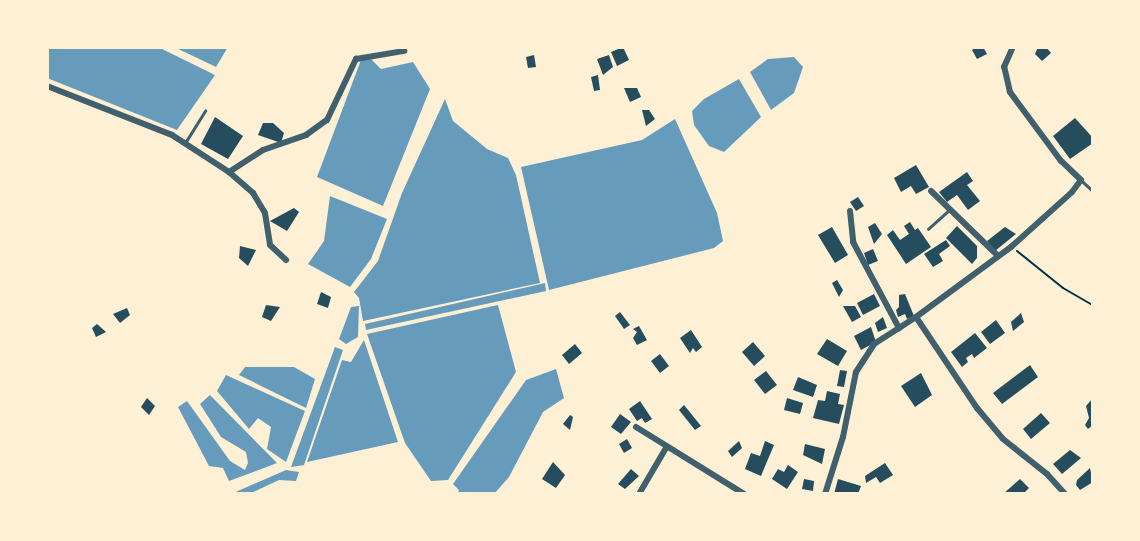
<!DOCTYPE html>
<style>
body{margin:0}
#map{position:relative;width:1140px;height:541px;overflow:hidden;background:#fdf0d5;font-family:Figtree,sans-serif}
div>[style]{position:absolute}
.water>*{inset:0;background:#669bbc}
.building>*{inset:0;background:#264d5e}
.path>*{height:2px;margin:-1px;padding:0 1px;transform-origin:1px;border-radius:1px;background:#003049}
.service>*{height:2.5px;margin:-1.25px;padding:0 1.25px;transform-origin:1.25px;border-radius:1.25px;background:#3f606c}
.minor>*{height:6px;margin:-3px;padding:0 3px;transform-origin:3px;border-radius:3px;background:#3f606c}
span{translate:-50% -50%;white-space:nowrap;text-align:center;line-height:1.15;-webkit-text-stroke:6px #fdf0d5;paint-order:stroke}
.frame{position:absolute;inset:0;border:49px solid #fdf0d5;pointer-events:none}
</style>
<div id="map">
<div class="water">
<i style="clip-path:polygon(47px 47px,158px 47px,215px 75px,177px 130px,47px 78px)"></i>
<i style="clip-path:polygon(174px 47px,228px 47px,216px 67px)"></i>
<i style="clip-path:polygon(794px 57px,803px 67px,794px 93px,771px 110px,750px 72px,768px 59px)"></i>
<i style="clip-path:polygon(370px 58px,381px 69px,413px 62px,430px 89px,383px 206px,317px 177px,361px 60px)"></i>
<i style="clip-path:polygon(739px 79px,761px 117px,724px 152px,709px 146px,694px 125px,692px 111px,704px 99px)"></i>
<i style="clip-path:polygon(445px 99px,453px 121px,487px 149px,508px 158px,516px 175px,540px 283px,363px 321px,359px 298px,354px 292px,378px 261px,402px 193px)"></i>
<i style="clip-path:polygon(675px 119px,717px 213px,723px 241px,714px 248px,549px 290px,521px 167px,642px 140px)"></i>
<i style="clip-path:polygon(330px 196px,387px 219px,371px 259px,350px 287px,308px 264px,324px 241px)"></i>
<i style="clip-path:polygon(545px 283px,546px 291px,366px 330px,365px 324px)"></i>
<i style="clip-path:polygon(498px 305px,516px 372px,448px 480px,431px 481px,405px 443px,367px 334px)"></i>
<i style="clip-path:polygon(359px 306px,358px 337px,346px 344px,339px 339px,351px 307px)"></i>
<i style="clip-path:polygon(364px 340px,398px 442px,307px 462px,342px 360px,351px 362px)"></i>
<i style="clip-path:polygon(335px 347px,343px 350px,304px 465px,291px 467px)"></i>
<i style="clip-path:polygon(245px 367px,294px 367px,315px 379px,306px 408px,239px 375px)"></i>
<i style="clip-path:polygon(556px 369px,564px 398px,543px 412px,509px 477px,494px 494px,457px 494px,459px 490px,453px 484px,526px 380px)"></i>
<i style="clip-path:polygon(226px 375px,305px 411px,286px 462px,267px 449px,271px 427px,258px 418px,249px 429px,217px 391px)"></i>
<i style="clip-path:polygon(210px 395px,277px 463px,229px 481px,223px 468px,209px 466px,178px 407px,187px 401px,230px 461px,245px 470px,248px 463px,246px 452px,221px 437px,200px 404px)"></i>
<i style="clip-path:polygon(286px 470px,299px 472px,296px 481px,279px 480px,249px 494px,231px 494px)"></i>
</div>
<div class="building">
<i style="clip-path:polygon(623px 47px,629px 60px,617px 66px,611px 52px)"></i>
<i style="clip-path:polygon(976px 47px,983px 47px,987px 54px,977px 59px,972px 50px)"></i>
<i style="clip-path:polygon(1038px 47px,1046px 47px,1051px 53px,1042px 61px,1035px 54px)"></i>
<i style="clip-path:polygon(534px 55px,536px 67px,528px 68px,526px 57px)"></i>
<i style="clip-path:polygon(609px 55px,613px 67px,603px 75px,597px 59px)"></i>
<i style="clip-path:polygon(598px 75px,600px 90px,594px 91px,591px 77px)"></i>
<i style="clip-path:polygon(624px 88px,637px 88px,641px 97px,630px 102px)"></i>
<i style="clip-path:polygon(642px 110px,649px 110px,655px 119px,646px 126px)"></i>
<i style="clip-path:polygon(215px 117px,243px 136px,228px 159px,201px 144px)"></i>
<i style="clip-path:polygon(1075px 118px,1093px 138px,1093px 143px,1070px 159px,1053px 136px)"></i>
<i style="clip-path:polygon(263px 123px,273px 123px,284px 133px,281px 143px,258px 135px)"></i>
<i style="clip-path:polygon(916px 165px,929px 187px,916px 194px,911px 186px,901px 192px,894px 178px)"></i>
<i style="clip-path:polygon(967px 172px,973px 181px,967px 185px,980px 201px,968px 210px,957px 195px,947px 202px,939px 192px)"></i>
<i style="clip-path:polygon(858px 197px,864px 206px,856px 211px,850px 202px)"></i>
<i style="clip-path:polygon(294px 208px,299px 212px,287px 231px,270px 221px)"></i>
<i style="clip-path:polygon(910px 222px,915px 230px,918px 228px,931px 247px,906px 264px,887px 235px,893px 230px,900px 240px,909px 234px,904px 226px)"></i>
<i style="clip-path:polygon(875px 223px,882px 234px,874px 244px,868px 227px)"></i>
<i style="clip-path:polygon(957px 226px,977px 246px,977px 258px,972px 264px,946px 238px)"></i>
<i style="clip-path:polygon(832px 227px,848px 255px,835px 263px,818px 235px)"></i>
<i style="clip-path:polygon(1005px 227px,1016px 234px,995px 251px,987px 241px)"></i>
<i style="clip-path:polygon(946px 240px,950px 246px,939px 254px,943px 261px,933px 267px,924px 254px)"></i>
<i style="clip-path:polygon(240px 246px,256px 250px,248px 266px,239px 258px)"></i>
<i style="clip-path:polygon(873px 249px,878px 261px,868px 265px,864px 253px)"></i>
<i style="clip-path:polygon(837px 280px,843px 290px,839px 297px,832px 283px)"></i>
<i style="clip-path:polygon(321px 292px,331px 297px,328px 308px,317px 304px)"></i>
<i style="clip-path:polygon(874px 294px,880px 306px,863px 315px,857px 303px)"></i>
<i style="clip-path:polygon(905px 294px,914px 316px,907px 319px,905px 314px,898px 317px,896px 310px,899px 307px,899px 295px)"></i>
<i style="clip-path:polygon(266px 305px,280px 307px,271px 321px,262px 317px)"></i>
<i style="clip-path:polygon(843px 306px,855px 306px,861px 317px,852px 322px)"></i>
<i style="clip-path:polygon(127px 308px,130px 315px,120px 323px,113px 314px)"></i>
<i style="clip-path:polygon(620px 312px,630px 325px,624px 329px,615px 316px)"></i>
<i style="clip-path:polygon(1021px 313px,1024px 322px,1013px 331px,1011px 322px)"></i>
<i style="clip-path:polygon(883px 317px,887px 328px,878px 332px,875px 323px)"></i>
<i style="clip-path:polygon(996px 320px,1005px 333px,990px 344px,981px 332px)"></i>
<i style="clip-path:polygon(97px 324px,106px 332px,96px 337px,92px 328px)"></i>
<i style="clip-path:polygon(639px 326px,647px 340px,637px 345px,633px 338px,637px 332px,633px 329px)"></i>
<i style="clip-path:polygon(871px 327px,876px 342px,861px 350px,854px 336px)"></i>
<i style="clip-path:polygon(691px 330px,702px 347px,696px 352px,693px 348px,690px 353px,680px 338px)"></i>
<i style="clip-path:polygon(975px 333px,987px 348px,974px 358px,972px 354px,966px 358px,968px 362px,962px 367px,951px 352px)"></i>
<i style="clip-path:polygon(827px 339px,847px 351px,838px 366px,817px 354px)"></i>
<i style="clip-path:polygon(753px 342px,765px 356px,754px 366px,742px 352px)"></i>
<i style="clip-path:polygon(575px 344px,582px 353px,569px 364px,562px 355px)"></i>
<i style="clip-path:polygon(660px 354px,669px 366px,660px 373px,651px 361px)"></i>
<i style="clip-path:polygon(1030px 365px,1038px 377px,1002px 404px,993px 393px)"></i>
<i style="clip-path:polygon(840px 370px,847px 371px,844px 387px,837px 386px)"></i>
<i style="clip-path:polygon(766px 371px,777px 385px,765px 394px,754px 380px)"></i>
<i style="clip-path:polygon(921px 373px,932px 395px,915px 407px,901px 386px)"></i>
<i style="clip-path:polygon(798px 377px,817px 385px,813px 397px,793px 390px)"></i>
<i style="clip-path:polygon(827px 391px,840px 394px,838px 404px,844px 405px,839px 424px,813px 418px,818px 400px,825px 401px)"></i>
<i style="clip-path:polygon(147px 398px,155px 406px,149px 415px,141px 407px)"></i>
<i style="clip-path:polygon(787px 398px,803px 403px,800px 414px,784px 410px)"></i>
<i style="clip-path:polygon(1093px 398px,1093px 425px,1088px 429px,1085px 425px,1089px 418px,1086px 406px)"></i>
<i style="clip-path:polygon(640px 401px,652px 419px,645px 423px,642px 418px,637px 421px,629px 409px)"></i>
<i style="clip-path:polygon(684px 405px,701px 426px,695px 430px,679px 410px)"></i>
<i style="clip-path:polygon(1041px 413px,1050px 423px,1031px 439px,1023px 429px)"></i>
<i style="clip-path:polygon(620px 414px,631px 422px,621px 434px,611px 427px)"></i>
<i style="clip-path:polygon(570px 415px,573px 417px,570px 430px,563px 424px)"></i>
<i style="clip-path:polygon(627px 439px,632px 448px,624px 453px,619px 444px)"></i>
<i style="clip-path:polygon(739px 441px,742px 448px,732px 457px,728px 451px)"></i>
<i style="clip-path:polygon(765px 441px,774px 445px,761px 476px,745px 469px,751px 453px,760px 456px)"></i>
<i style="clip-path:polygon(805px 444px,825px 449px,822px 464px,803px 455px)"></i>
<i style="clip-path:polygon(1070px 450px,1081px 458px,1062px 474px,1053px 464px)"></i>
<i style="clip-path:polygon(553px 462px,565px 475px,556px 488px,542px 479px)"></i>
<i style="clip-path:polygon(885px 463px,893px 475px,880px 483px,876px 477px,866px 483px,865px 476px)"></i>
<i style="clip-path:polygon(788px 465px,798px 472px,787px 489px,772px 479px,778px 469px,784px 472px)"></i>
<i style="clip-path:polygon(1090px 468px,1093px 482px,1080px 490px,1076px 485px,1077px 480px)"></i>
<i style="clip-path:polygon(631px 469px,639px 476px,625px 489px,618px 484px)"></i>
<i style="clip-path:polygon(804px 479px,814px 481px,813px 491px,802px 489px)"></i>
<i style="clip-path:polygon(838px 479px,861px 486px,858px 494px,834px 494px)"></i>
<i style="clip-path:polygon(1020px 479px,1029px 488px,1023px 494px,1003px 494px)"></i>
</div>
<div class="path">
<i style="left:1017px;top:251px;width:59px;rotate:38.8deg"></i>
<i style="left:1063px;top:288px;width:34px;rotate:30deg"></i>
</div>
<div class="service">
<i style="left:185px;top:143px;width:38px;rotate:-58deg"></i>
<i style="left:1081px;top:180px;width:16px;rotate:43deg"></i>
<i style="left:928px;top:229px;width:28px;rotate:-42deg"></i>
</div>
<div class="minor">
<i style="left:47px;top:86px;width:134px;rotate:21.4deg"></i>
<i style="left:172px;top:135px;width:68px;rotate:33deg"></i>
<i style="left:229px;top:172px;width:32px;rotate:41deg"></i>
<i style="left:253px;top:193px;width:23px;rotate:59deg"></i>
<i style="left:265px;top:213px;width:32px;rotate:81deg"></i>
<i style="left:270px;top:245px;width:22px;rotate:43deg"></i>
<i style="left:229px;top:172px;width:40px;rotate:-32.9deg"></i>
<i style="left:263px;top:150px;width:46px;rotate:-19.2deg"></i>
<i style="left:306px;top:135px;width:26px;rotate:-36deg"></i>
<i style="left:327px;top:120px;width:68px;rotate:-64.6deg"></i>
<i style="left:356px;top:59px;width:49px;rotate:-9.5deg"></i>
<i style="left:931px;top:191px;width:93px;rotate:44.1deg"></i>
<i style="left:850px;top:211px;width:31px;rotate:84deg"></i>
<i style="left:853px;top:242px;width:98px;rotate:61.9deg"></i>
<i style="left:916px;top:317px;width:110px;rotate:56.2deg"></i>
<i style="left:977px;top:408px;width:40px;rotate:50deg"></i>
<i style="left:1003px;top:439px;width:56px;rotate:38.5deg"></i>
<i style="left:1047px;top:474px;width:27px;rotate:48deg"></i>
<i style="left:636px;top:427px;width:127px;rotate:31.8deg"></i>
<i style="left:639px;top:494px;width:53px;rotate:-59.6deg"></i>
<i style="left:825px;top:494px;width:60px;rotate:-72.5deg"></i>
<i style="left:843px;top:437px;width:66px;rotate:-78.7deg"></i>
<i style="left:856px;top:372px;width:33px;rotate:-57deg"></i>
<i style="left:874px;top:344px;width:50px;rotate:-32.7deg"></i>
<i style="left:916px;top:317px;width:118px;rotate:-36.4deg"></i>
<i style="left:1011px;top:247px;width:82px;rotate:-42deg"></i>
<i style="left:1072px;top:192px;width:15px;rotate:-53deg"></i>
<i style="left:1081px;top:180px;width:28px;rotate:-136deg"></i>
<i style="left:1061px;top:161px;width:86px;rotate:-126.5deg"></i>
<i style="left:1010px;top:92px;width:26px;rotate:-103deg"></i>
<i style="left:1004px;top:67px;width:22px;rotate:-66deg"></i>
</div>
<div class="frame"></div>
</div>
